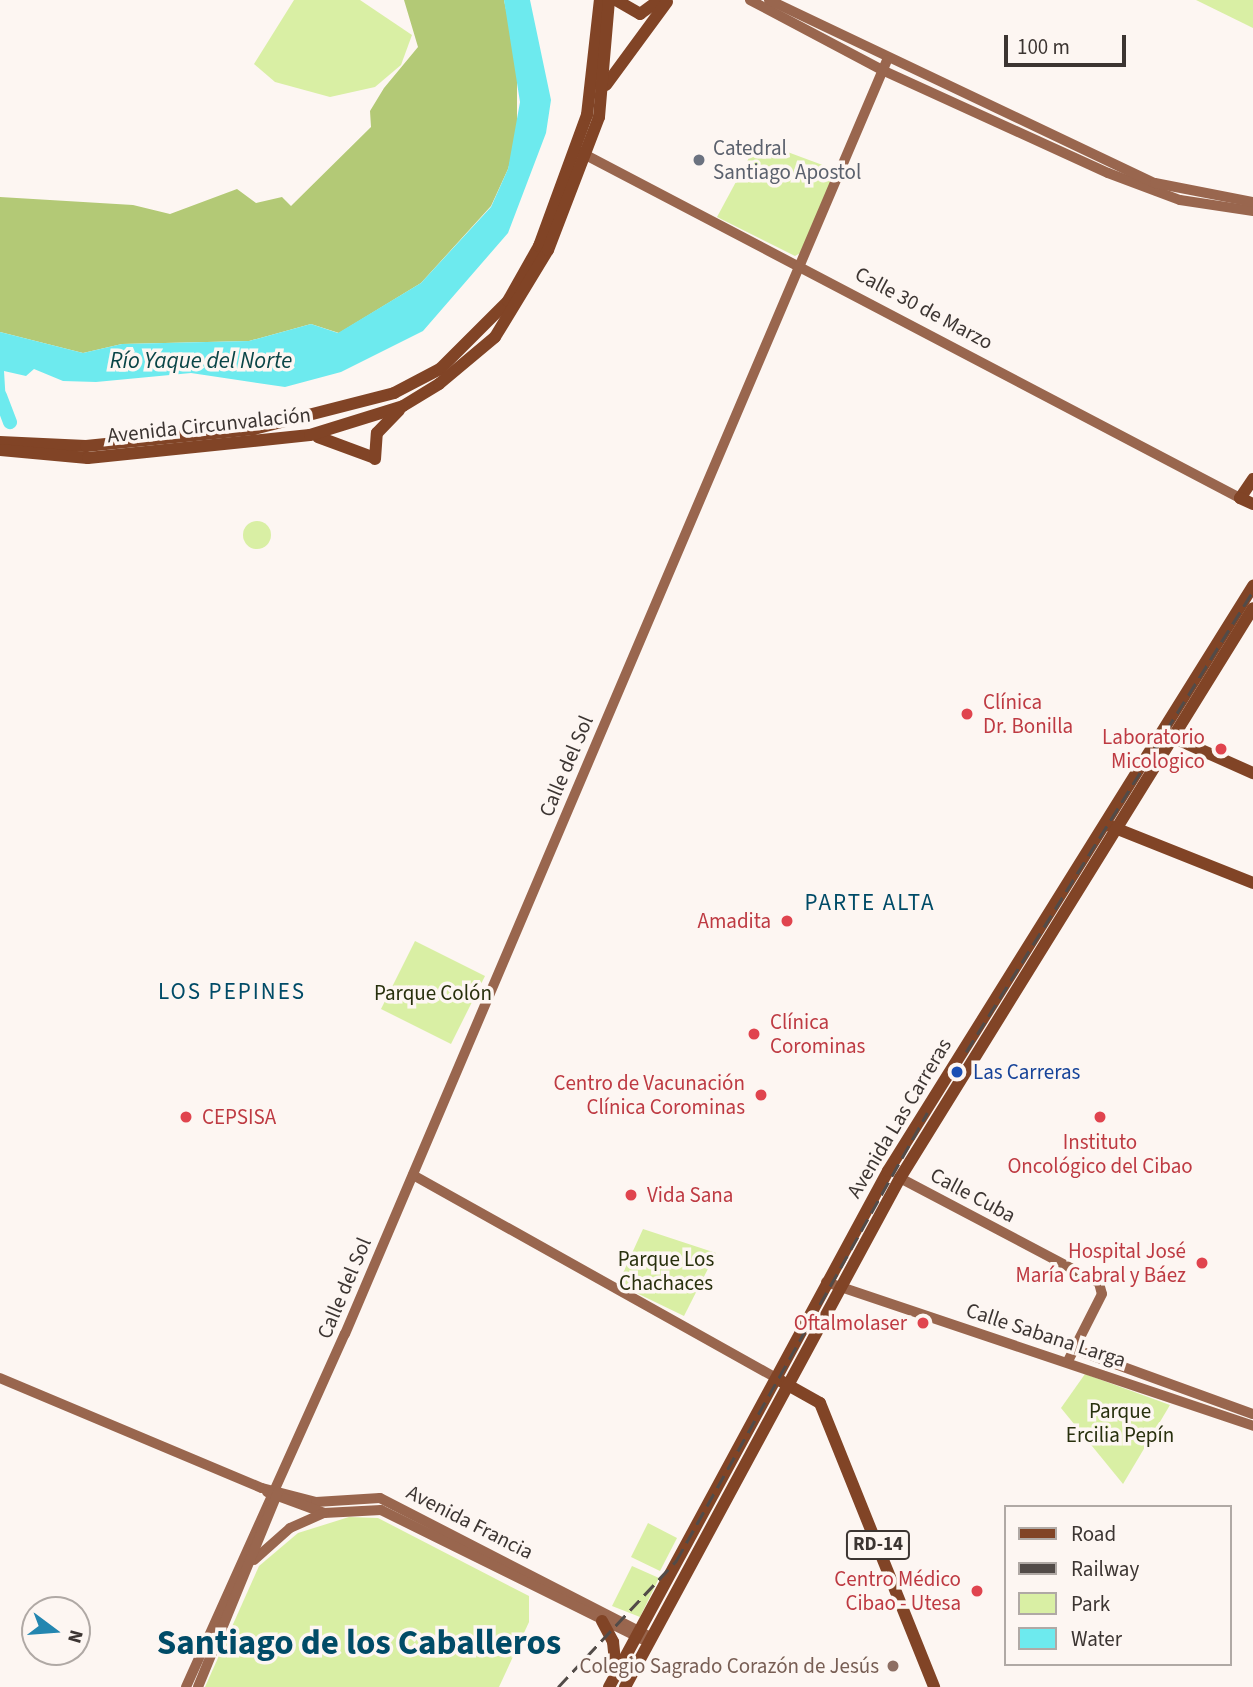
<!DOCTYPE html>
<meta charset="utf-8">
<style>
body{margin:0}
#map{position:relative;width:1253px;height:1687px;overflow:hidden;background:#fdf6f2;font-family:"Source Sans 3",sans-serif}
div>[style]{position:absolute}
.green>*{inset:0;background:#d9efa4}
.round{border-radius:50%}
.forest>*{inset:0;background:#b3c976}
.water>*{inset:0;background:#6deaee}
.river>*{height:14px;margin:-7px;padding:0 7px;transform-origin:7px;border-radius:7px;background:#6deaee}
.secondary>*{height:10px;margin:-5px;padding:0 5px;transform-origin:5px;border-radius:5px;background:#99664e}
.primary>*{height:12px;margin:-6px;padding:0 6px;transform-origin:6px;border-radius:6px;background:#814426}
.rail>*{height:2.5px;margin-top:-1.25px;transform-origin:0;background:repeating-linear-gradient(90deg,#524b48 0 14px,transparent 0 21px)}
.dots>*{width:19px;height:19px;translate:-50% -50%;box-sizing:border-box;border:4px solid #fdf6f2;border-radius:50%}
span{translate:-50% -50%;white-space:nowrap;text-align:center;line-height:1.15;-webkit-text-stroke:7px #fdf6f2;paint-order:stroke}
.shield-label span{padding:2px 5px;background:#fdf6f2;border:2px solid;border-radius:5px;-webkit-text-stroke-width:0}
.shield-label{font-size:19px;color:#3c3532;font-weight:700}
.worship-label{font-size:21px;color:#5b616d}
.left{translate:0 -50%;text-align:left}
.street-label{font-size:21px;color:#3c3532}
.health-label{font-size:21px;color:#be3a42}
.right{translate:-100% -50%;text-align:right}
.park-label{font-size:21px;color:#28300d}
.transit-label{font-size:21px;color:#164399}
.education-label{font-size:21px;color:#785e54}
.water-label{font-size:23px;color:#0a4547;font-style:italic}
.neighbourhood-label{font-size:23px;color:#004b67;letter-spacing:2px}
.town-label{font-size:35px;color:#004b67;font-weight:700}
.legend{position:absolute;left:1004px;top:1505px;width:228px;height:161px;box-sizing:border-box;background:#fdf6f2;border:2px solid #b0a9a5;margin:0;padding:9px 12px;list-style:none;font-size:21px;color:#3c3532}
.legend li{display:flex;align-items:center;gap:14px;height:35px}
.legend b{width:35px;border:2px solid #b0a9a5}
.north{position:absolute;left:21px;top:1596px;width:70px;height:70px;box-sizing:border-box;background:#fdf6f2;border:2px solid #b0a9a5;border-radius:50%;rotate:106deg;font-size:19px;font-weight:700;line-height:28px;text-align:center;color:#3c3532}
.north::after{content:'';display:block;margin:auto;width:24px;height:32px;background:#2386b0;clip-path:polygon(50% 0,100% 100%,50% 72%,0 100%)}
.scale{position:absolute;left:1004px;top:35px;width:122px;height:32px;box-sizing:border-box;border:4px solid #3c3532;border-top:0;padding-left:9px;font-size:21px;line-height:24px;white-space:nowrap;color:#3c3532;-webkit-text-stroke:5px #fdf6f2;paint-order:stroke}
</style>
<div id="map">
<div class="green">
<i style="clip-path:polygon(294px 0,360px 0,412px 35px,401px 65px,375px 87px,330px 97px,275px 82px,254px 64px)"></i>
<i style="clip-path:polygon(1196px 0,1253px 0,1253px 28px)"></i>
<i style="clip-path:polygon(758px 141px,836px 170px,802px 252px,795px 256px,717px 217px)"></i>
<i class="round" style="left:243px;top:521px;width:28px;height:28px"></i>
<i style="clip-path:polygon(415px 941px,485px 976px,451px 1044px,381px 1009px)"></i>
<i style="clip-path:polygon(643px 1229px,716px 1253px,684px 1316px,618px 1284px)"></i>
<i style="clip-path:polygon(1085px 1374px,1170px 1405px,1123px 1484px,1061px 1408px)"></i>
<i style="clip-path:polygon(349px 1517px,378px 1518px,529px 1596px,529px 1622px,499px 1687px,205px 1687px,259px 1566px,298px 1533px)"></i>
<i style="clip-path:polygon(648px 1523px,677px 1538px,660px 1571px,631px 1557px)"></i>
<i style="clip-path:polygon(632px 1566px,659px 1578px,640px 1617px,612px 1606px)"></i>
</div>
<div class="forest">
<i style="clip-path:polygon(404px 0,504px 0,517px 61px,517px 137px,508px 169px,491px 206px,421px 283px,339px 333px,311px 324px,249px 341px,122px 344px,83px 353px,0 332px,0 197px,133px 205px,170px 214px,237px 189px,256px 203px,282px 197px,291px 206px,371px 127px,370px 111px,384px 88px,418px 47px)"></i>
</div>
<div class="water">
<i style="clip-path:polygon(504px 0,530px 0,551px 100px,546px 133px,508px 233px,423px 331px,341px 372px,285px 387px,191px 373px,96px 382px,63px 381px,34px 369px,26px 376px,4px 371px,7px 420px,0 403px,0 332px,83px 353px,122px 344px,249px 341px,311px 324px,338px 333px,421px 283px,491px 207px,508px 169px,520px 102px)"></i>
</div>
<div class="river">
<i style="left:0;top:396px;width:28px;rotate:69deg"></i>
</div>
<div class="secondary">
<i style="left:750px;top:0;width:149px;rotate:27.9deg"></i>
<i style="left:882px;top:70px;width:248px;rotate:24.5deg"></i>
<i style="left:1108px;top:173px;width:77px;rotate:20.6deg"></i>
<i style="left:1180px;top:200px;width:74px;rotate:8.6deg"></i>
<i style="left:769px;top:0;width:427px;rotate:25.4deg"></i>
<i style="left:1155px;top:183px;width:100px;rotate:11deg"></i>
<i style="left:580px;top:152px;width:745px;rotate:27.67deg"></i>
<i style="left:413px;top:1175px;width:412px;rotate:29.2deg"></i>
<i style="left:900px;top:1178px;width:225px;rotate:27.8deg"></i>
<i style="left:1099px;top:1283px;width:11px;rotate:75deg"></i>
<i style="left:1102px;top:1294px;width:75px;rotate:116.9deg"></i>
<i style="left:826px;top:1282px;width:451px;rotate:18.6deg"></i>
<i style="left:1074px;top:1349px;width:190px;rotate:20deg"></i>
<i style="left:0;top:1378px;width:284px;rotate:22.8deg"></i>
<i style="left:262px;top:1488px;width:56px;rotate:14.5deg"></i>
<i style="left:316px;top:1502px;width:64px;rotate:-3.6deg"></i>
<i style="left:380px;top:1498px;width:304px;rotate:27.2deg"></i>
<i style="left:267px;top:1492px;width:61px;rotate:20.2deg"></i>
<i style="left:324px;top:1513px;width:57px;rotate:-3deg"></i>
<i style="left:381px;top:1510px;width:291px;rotate:26.3deg"></i>
<i style="left:254px;top:1560px;width:48px;rotate:-41.6deg"></i>
<i style="left:290px;top:1528px;width:37px;rotate:-24deg"></i>
<i style="left:186px;top:1687px;width:387px;rotate:-65.8deg"></i>
<i style="left:345px;top:1334px;width:1384px;rotate:-66.95deg"></i>
<i style="left:198px;top:1687px;width:211px;rotate:-67.7deg"></i>
</div>
<div class="primary">
<i style="left:616px;top:0;width:28px;rotate:30deg"></i>
<i style="left:640px;top:14px;width:24px;rotate:-36deg"></i>
<i style="left:606px;top:85px;width:103px;rotate:-53.7deg"></i>
<i style="left:318px;top:437px;width:58px;rotate:20.3deg"></i>
<i style="left:0;top:442px;width:86px;rotate:2.7deg"></i>
<i style="left:86px;top:446px;width:169px;rotate:-5.8deg"></i>
<i style="left:254px;top:429px;width:145px;rotate:-14.4deg"></i>
<i style="left:394px;top:393px;width:52px;rotate:-27.6deg"></i>
<i style="left:440px;top:369px;width:96px;rotate:-45deg"></i>
<i style="left:508px;top:301px;width:63px;rotate:-60.6deg"></i>
<i style="left:539px;top:246px;width:140px;rotate:-69.9deg"></i>
<i style="left:587px;top:115px;width:116px;rotate:-83.6deg"></i>
<i style="left:0;top:450px;width:88px;rotate:5.2deg"></i>
<i style="left:88px;top:458px;width:223px;rotate:-5.9deg"></i>
<i style="left:310px;top:435px;width:97px;rotate:-17.3deg"></i>
<i style="left:403px;top:406px;width:42px;rotate:-31.4deg"></i>
<i style="left:439px;top:384px;width:73px;rotate:-40deg"></i>
<i style="left:495px;top:337px;width:102px;rotate:-58.7deg"></i>
<i style="left:548px;top:250px;width:142px;rotate:-69deg"></i>
<i style="left:599px;top:117px;width:117px;rotate:-85.1deg"></i>
<i style="left:375px;top:459px;width:26px;rotate:-86deg"></i>
<i style="left:377px;top:433px;width:32px;rotate:-46deg"></i>
<i style="left:1253px;top:479px;width:23px;rotate:124deg"></i>
<i style="left:1240px;top:498px;width:14px;rotate:25deg"></i>
<i style="left:1172px;top:737px;width:89px;rotate:24deg"></i>
<i style="left:1110px;top:826px;width:154px;rotate:21.7deg"></i>
<i style="left:779px;top:1380px;width:47px;rotate:29.3deg"></i>
<i style="left:820px;top:1403px;width:306px;rotate:68.1deg"></i>
<i style="left:602px;top:1621px;width:24px;rotate:62deg"></i>
<i style="left:613px;top:1642px;width:28px;rotate:84deg"></i>
<i style="left:609px;top:1687px;width:587px;rotate:-61.6deg"></i>
<i style="left:888px;top:1171px;width:690px;rotate:-58.04deg"></i>
<i style="left:625px;top:1687px;width:579px;rotate:-61.62deg"></i>
<i style="left:900px;top:1178px;width:670px;rotate:-58.23deg"></i>
</div>
<div class="rail">
<i style="left:966px;top:1052px;width:543px;rotate:-58.1deg"></i>
<i style="left:558px;top:1687px;width:173px;rotate:-46.9deg"></i>
<i style="left:676px;top:1561px;width:514px;rotate:-60.74deg"></i>
</div>
<div class="dots">
<i style="left:699px;top:160px;background:#6b7280"></i>
<i style="left:967px;top:714px;background:#e0444e"></i>
<i style="left:1221px;top:749px;background:#e0444e"></i>
<i style="left:787px;top:921px;background:#e0444e"></i>
<i style="left:754px;top:1034px;background:#e0444e"></i>
<i style="left:957px;top:1072px;background:#1a4fb4"></i>
<i style="left:761px;top:1095px;background:#e0444e"></i>
<i style="left:186px;top:1117px;background:#e0444e"></i>
<i style="left:1100px;top:1117px;background:#e0444e"></i>
<i style="left:631px;top:1195px;background:#e0444e"></i>
<i style="left:1202px;top:1263px;background:#e0444e"></i>
<i style="left:923px;top:1323px;background:#e0444e"></i>
<i style="left:977px;top:1591px;background:#e0444e"></i>
<i style="left:893px;top:1666px;background:#8d6e63"></i>
</div>
<div class="shield-label">
<span style="left:878px;top:1545px">RD-14</span>
</div>
<div class="worship-label">
<span class="left" style="left:713px;top:160px">Catedral<br>Santiago Apostol</span>
</div>
<div class="street-label">
<span style="left:924px;top:308px;rotate:28deg">Calle 30 de Marzo</span>
<span style="left:209px;top:425px;rotate:-6deg">Avenida Circunvalación</span>
<span style="left:566px;top:766px;rotate:-67deg">Calle del Sol</span>
<span style="left:899px;top:1118px;rotate:-59deg">Avenida Las Carreras</span>
<span style="left:973px;top:1195px;rotate:28deg">Calle Cuba</span>
<span style="left:344px;top:1288px;rotate:-67deg">Calle del Sol</span>
<span style="left:1046px;top:1335px;rotate:18deg">Calle Sabana Larga</span>
<span style="left:470px;top:1522px;rotate:27deg">Avenida Francia</span>
</div>
<div class="health-label">
<span class="left" style="left:983px;top:714px">Clínica<br>Dr. Bonilla</span>
<span class="right" style="left:1205px;top:749px">Laboratorio<br>Micologico</span>
<span class="right" style="left:771px;top:921px">Amadita</span>
<span class="left" style="left:770px;top:1034px">Clínica<br>Corominas</span>
<span class="right" style="left:745px;top:1095px">Centro de Vacunación<br>Clínica Corominas</span>
<span class="left" style="left:202px;top:1117px">CEPSISA</span>
<span style="left:1100px;top:1154px">Instituto<br>Oncológico del Cibao</span>
<span class="left" style="left:647px;top:1195px">Vida Sana</span>
<span class="right" style="left:1186px;top:1263px">Hospital José<br>María Cabral y Báez</span>
<span class="right" style="left:907px;top:1323px">Oftalmolaser</span>
<span class="right" style="left:961px;top:1591px">Centro Médico<br>Cibao - Utesa</span>
</div>
<div class="park-label">
<span style="left:433px;top:993px">Parque Colón</span>
<span style="left:666px;top:1271px">Parque Los<br>Chachaces</span>
<span style="left:1120px;top:1423px">Parque<br>Ercilia Pepín</span>
</div>
<div class="transit-label">
<span class="left" style="left:973px;top:1072px">Las Carreras</span>
</div>
<div class="education-label">
<span class="right" style="left:879px;top:1666px">Colegio Sagrado Corazón de Jesús</span>
</div>
<div class="water-label">
<span style="left:201px;top:361px">Río Yaque del Norte</span>
</div>
<div class="neighbourhood-label">
<span style="left:870px;top:903px">PARTE ALTA</span>
<span style="left:232px;top:992px">LOS PEPINES</span>
</div>
<div class="town-label">
<span style="left:359px;top:1643px">Santiago de los Caballeros</span>
</div>
<ul class="legend">
<li><b style="height:9px;background:#814426"></b>Road</li>
<li><b style="height:9px;background:#524b48"></b>Railway</li>
<li><b style="height:19px;background:#d9efa4"></b>Park</li>
<li><b style="height:19px;background:#6deaee"></b>Water</li>
</ul>
<div class="north">N</div>
<div class="scale">100 m</div>
</div>
